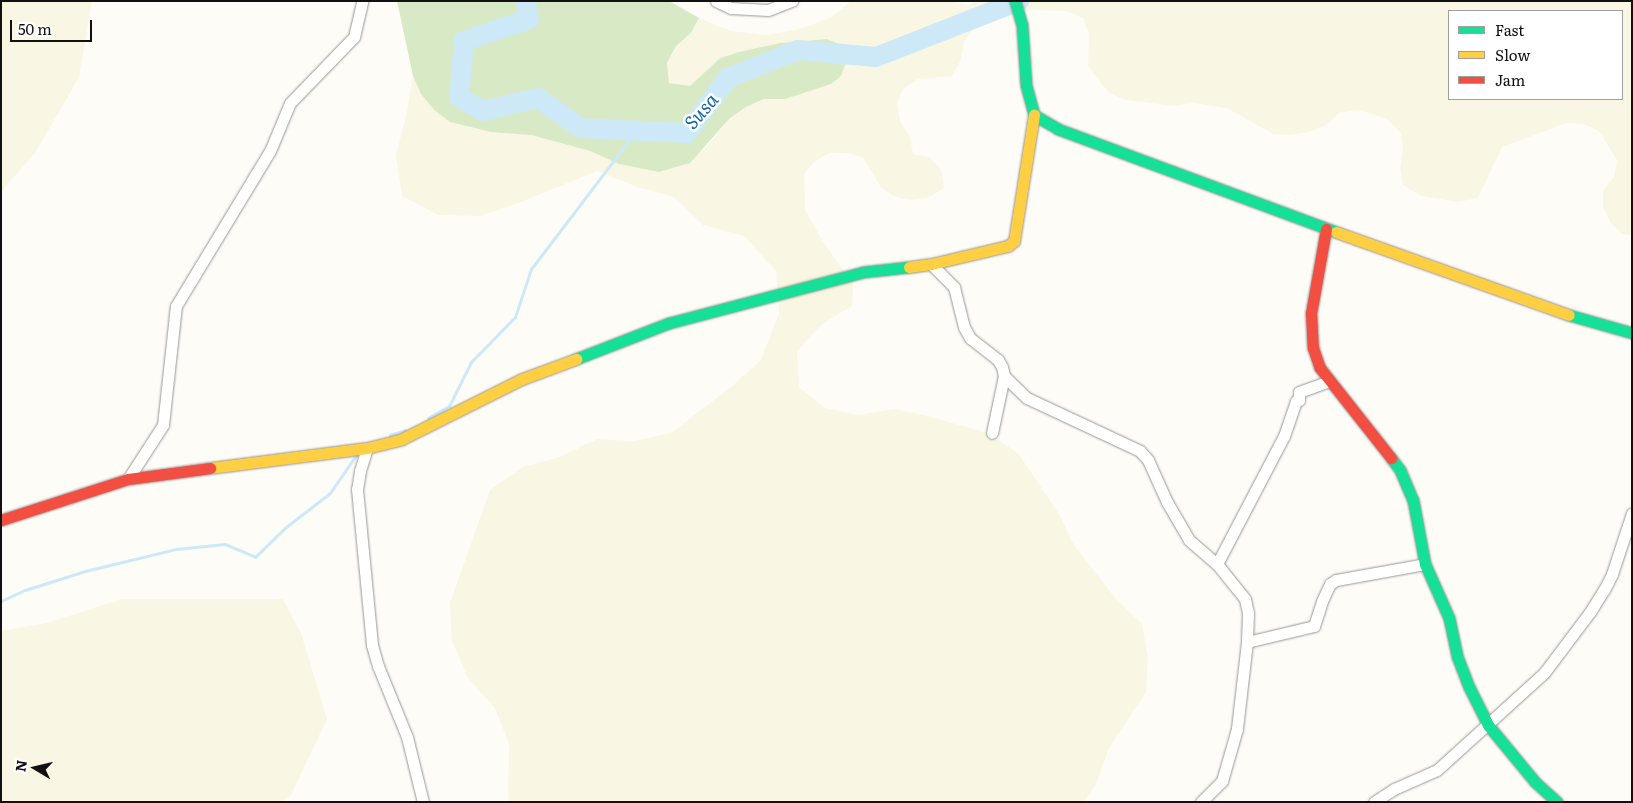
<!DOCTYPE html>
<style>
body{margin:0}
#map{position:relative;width:1633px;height:803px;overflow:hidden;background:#fdfcf7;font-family:Literata,serif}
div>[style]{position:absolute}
.farmland>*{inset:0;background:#f9f7e4}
.forest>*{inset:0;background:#d8eac5}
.stream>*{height:3px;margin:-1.5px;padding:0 1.5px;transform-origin:1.5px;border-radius:1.5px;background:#cde8f7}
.river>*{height:20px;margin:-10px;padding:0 10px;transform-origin:10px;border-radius:10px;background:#cde8f7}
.roads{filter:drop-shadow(0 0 1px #979795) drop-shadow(0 0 1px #979795)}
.street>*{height:11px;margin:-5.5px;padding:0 5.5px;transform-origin:5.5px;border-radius:5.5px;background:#fffffe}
.fast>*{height:11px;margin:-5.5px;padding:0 5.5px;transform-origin:5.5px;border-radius:5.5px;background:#16e098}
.slow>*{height:11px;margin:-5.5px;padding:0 5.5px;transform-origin:5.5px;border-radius:5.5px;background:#ffcf43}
.jam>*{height:11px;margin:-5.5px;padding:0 5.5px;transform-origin:5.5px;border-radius:5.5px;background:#f24e42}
span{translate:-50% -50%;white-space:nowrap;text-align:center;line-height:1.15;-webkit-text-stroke:5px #fff;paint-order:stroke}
.water-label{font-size:19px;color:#1768a6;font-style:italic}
.frame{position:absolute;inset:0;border:2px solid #111;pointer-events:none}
.legend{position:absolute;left:1448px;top:10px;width:175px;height:90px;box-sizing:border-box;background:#fff;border:1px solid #a0a0a0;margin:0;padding:6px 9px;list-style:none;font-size:15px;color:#111}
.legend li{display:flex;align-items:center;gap:10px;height:25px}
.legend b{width:25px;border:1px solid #a0a0a0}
.north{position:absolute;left:10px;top:743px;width:50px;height:50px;-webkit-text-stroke:4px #fff;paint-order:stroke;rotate:279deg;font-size:14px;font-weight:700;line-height:20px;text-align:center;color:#111}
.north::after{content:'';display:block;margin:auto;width:18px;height:22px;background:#111;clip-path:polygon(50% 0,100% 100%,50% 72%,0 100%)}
.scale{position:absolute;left:10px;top:20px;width:82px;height:22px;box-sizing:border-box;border:2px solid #111;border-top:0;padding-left:6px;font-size:15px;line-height:18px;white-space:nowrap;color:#111;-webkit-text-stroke:4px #fff;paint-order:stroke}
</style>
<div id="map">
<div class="farmland">
<i style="clip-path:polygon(1px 1px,92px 1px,79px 77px,37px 150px,1px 192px)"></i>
<i style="clip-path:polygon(evenodd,851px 1px,950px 1px,968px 5px,976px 1px,1632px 1px,1632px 235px,1622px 234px,1610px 222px,1603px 207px,1603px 190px,1614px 177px,1617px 160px,1599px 131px,1583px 124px,1566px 123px,1502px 147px,1478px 198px,1458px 202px,1421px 196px,1403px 185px,1400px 168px,1403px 150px,1401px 134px,1390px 121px,1374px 114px,1357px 110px,1339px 113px,1326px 125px,1309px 132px,1290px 135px,1273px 134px,1227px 108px,1193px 103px,1175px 106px,1142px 102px,1125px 100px,1109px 93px,1088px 66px,1089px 34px,1083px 18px,1066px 11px,1028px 10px,974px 28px,964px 42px,961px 60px,952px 76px,918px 79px,903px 89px,897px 105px,900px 121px,910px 137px,913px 154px,929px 157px,941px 170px,944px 188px,928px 198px,910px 200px,893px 196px,880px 186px,863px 157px,846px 153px,830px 153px,815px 161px,804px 174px,805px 210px,822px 240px,853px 284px,852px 306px,822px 324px,797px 351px,799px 387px,825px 408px,859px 415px,894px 409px,928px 416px,987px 433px,1018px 453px,1059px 514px,1074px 545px,1116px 599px,1142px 624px,1148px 658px,1146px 692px,1109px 748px,1096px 784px,1084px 802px,508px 802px,509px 744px,495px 708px,468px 678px,452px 641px,450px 603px,490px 490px,523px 467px,560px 457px,597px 439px,634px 441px,671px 433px,731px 387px,761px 360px,779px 313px,776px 271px,744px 236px,703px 225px,674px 197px,637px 187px,597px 171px,521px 202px,480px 216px,438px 215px,402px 196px,396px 155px,406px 116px,413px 76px,421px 94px,434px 110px,470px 128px,531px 135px,590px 151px,619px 164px,659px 172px,705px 149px,730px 118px,746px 107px,764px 99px,785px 99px,851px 49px,827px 39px,780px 43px,720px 58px,690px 86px,669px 83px,667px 63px,676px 46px,691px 33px,699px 18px,731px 31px,767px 35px,800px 29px,832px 17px,851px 1px,1449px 11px,1622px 11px,1622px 99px,1449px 99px,1449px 11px)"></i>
<i style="clip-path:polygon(122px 599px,283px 599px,302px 636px,327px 719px,291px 795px,282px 802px,1px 802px,1px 631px,47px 623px)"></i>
</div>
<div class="forest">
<i style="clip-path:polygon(397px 1px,669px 1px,699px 18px,691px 33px,676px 46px,667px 63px,669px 83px,690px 86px,720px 58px,739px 52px,780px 43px,827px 39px,851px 49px,841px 76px,831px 84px,785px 99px,764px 99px,746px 107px,730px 118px,690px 163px,659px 172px,619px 164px,590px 151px,531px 135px,491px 132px,450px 122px,434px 110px,421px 94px,413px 76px)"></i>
</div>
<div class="stream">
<i style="left:428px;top:418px;width:24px;rotate:-30deg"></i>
<i style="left:449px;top:406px;width:49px;rotate:-63.4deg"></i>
<i style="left:471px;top:362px;width:63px;rotate:-45.6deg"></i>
<i style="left:515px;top:317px;width:51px;rotate:-71.6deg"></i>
<i style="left:531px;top:269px;width:173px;rotate:-52.7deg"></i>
<i style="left:390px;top:435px;width:16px;rotate:-18deg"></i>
<i style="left:1px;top:601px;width:26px;rotate:-25deg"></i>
<i style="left:25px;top:590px;width:63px;rotate:-17.6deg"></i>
<i style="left:85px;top:571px;width:94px;rotate:-13.6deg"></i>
<i style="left:176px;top:549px;width:49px;rotate:-5.8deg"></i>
<i style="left:225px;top:544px;width:33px;rotate:23deg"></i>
<i style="left:255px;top:557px;width:43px;rotate:-44.1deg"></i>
<i style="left:286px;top:527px;width:56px;rotate:-37.7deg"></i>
<i style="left:330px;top:493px;width:46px;rotate:-55.6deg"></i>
</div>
<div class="river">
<i style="left:526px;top:1px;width:18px;rotate:81deg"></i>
<i style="left:529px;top:19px;width:69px;rotate:161.3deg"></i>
<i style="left:464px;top:41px;width:56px;rotate:95.1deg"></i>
<i style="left:459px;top:97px;width:28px;rotate:30deg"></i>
<i style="left:483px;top:111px;width:57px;rotate:-13.3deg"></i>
<i style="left:538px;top:98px;width:52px;rotate:35.5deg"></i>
<i style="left:580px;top:128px;width:107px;rotate:2.7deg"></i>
<i style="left:687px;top:133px;width:69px;rotate:-53.3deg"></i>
<i style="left:728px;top:78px;width:75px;rotate:-21.8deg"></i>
<i style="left:798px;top:50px;width:78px;rotate:5.1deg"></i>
<i style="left:876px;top:57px;width:154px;rotate:-21.4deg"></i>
</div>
<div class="roads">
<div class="street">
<i style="left:716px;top:1px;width:17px;rotate:25deg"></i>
<i style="left:731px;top:8px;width:37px;rotate:3deg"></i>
<i style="left:768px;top:10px;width:26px;rotate:-21deg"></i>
<i style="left:931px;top:264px;width:33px;rotate:45deg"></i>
<i style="left:954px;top:287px;width:41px;rotate:76deg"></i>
<i style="left:964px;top:327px;width:13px;rotate:61deg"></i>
<i style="left:970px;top:338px;width:36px;rotate:38deg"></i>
<i style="left:998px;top:360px;width:8px;rotate:60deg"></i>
<i style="left:1002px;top:367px;width:9px;rotate:77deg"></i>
<i style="left:1004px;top:376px;width:58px;rotate:101.9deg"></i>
<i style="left:1004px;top:376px;width:32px;rotate:44deg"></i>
<i style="left:1027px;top:398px;width:125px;rotate:25.1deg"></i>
<i style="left:1140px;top:451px;width:12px;rotate:48deg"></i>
<i style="left:1148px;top:460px;width:46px;rotate:65.7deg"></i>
<i style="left:1167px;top:502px;width:44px;rotate:59.9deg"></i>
<i style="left:1189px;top:540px;width:37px;rotate:41deg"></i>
<i style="left:1217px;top:564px;width:45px;rotate:51.3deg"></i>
<i style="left:1245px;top:599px;width:14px;rotate:78deg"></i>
<i style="left:1248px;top:613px;width:29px;rotate:92deg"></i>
<i style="left:1247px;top:642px;width:88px;rotate:96.6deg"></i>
<i style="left:1237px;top:729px;width:54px;rotate:106.1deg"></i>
<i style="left:1222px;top:781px;width:30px;rotate:135deg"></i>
<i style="left:367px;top:448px;width:24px;rotate:107deg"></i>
<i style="left:360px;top:471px;width:18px;rotate:99deg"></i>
<i style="left:357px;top:489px;width:157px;rotate:84.5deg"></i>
<i style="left:372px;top:645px;width:22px;rotate:74deg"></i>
<i style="left:378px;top:666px;width:77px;rotate:67.8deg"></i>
<i style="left:407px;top:737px;width:67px;rotate:76.2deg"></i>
<i style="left:128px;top:479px;width:64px;rotate:-57.1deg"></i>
<i style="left:163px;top:425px;width:120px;rotate:-83.8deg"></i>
<i style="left:176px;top:306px;width:181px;rotate:-58.8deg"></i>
<i style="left:270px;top:151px;width:52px;rotate:-67.4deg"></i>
<i style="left:290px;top:103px;width:92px;rotate:-45.9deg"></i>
<i style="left:354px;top:37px;width:37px;rotate:-77deg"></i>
<i style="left:1217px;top:564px;width:144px;rotate:-62.4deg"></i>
<i style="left:1284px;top:436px;width:37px;rotate:-71deg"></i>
<i style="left:1296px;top:401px;width:3px;rotate:-18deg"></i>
<i style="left:1299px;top:400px;width:8px;rotate:-90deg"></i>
<i style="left:1299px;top:392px;width:32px;rotate:-20deg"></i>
<i style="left:1247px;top:642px;width:69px;rotate:-13.4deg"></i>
<i style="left:1314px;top:626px;width:26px;rotate:-72deg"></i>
<i style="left:1322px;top:601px;width:19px;rotate:-65deg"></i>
<i style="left:1330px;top:584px;width:7px;rotate:-34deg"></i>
<i style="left:1336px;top:580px;width:90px;rotate:-10.2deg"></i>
<i style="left:1374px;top:802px;width:24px;rotate:-33deg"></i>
<i style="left:1394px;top:789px;width:47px;rotate:-23.8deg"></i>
<i style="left:1437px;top:770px;width:144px;rotate:-42.2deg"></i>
<i style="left:1544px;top:673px;width:76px;rotate:-53deg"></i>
<i style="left:1590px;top:612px;width:26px;rotate:-58deg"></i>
<i style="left:1604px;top:590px;width:18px;rotate:-63deg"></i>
<i style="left:1612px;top:574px;width:64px;rotate:-71.8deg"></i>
</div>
<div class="fast">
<i style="left:1015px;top:1px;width:25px;rotate:74deg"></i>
<i style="left:1022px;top:25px;width:60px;rotate:86.2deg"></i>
<i style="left:1026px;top:85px;width:31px;rotate:75deg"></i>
<i style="left:1034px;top:115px;width:28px;rotate:30deg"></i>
<i style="left:1058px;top:129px;width:296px;rotate:20.3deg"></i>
<i style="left:1569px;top:315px;width:66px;rotate:15.9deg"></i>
<i style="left:576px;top:359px;width:100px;rotate:-21.2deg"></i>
<i style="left:669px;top:323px;width:201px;rotate:-14.7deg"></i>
<i style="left:863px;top:272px;width:46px;rotate:-6.2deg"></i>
<i style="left:1391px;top:458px;width:15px;rotate:53deg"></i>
<i style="left:1400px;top:470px;width:33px;rotate:67deg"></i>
<i style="left:1413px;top:500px;width:65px;rotate:79.4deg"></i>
<i style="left:1425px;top:564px;width:59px;rotate:66deg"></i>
<i style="left:1449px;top:618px;width:39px;rotate:78deg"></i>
<i style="left:1457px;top:656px;width:33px;rotate:69deg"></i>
<i style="left:1469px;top:687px;width:42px;rotate:63.4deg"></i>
<i style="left:1488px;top:725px;width:74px;rotate:50.5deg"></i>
<i style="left:1535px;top:782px;width:30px;rotate:42deg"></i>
</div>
<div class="slow">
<i style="left:1336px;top:232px;width:247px;rotate:19.6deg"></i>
<i style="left:909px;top:267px;width:22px;rotate:-8deg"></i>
<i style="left:931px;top:264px;width:79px;rotate:-13.2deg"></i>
<i style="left:1008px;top:246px;width:8px;rotate:-40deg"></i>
<i style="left:1014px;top:241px;width:128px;rotate:-81deg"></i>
<i style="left:210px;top:468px;width:158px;rotate:-7.3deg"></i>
<i style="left:367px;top:448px;width:36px;rotate:-14deg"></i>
<i style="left:402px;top:439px;width:134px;rotate:-26.6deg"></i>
<i style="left:522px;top:379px;width:58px;rotate:-20.3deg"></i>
</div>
<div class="jam">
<i style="left:1326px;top:229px;width:85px;rotate:100.1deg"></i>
<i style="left:1311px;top:313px;width:35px;rotate:87deg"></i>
<i style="left:1313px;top:348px;width:21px;rotate:71deg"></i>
<i style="left:1320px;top:368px;width:115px;rotate:51.7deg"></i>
<i style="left:1px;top:520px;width:133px;rotate:-17.9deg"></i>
<i style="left:128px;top:479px;width:83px;rotate:-7.6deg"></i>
</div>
</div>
<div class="water-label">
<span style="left:701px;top:111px;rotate:-49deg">Susa</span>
</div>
<div class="frame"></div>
<ul class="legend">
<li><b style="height:6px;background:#16e098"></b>Fast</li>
<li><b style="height:6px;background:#ffcf43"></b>Slow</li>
<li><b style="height:6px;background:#f24e42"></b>Jam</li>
</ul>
<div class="north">N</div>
<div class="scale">50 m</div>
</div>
